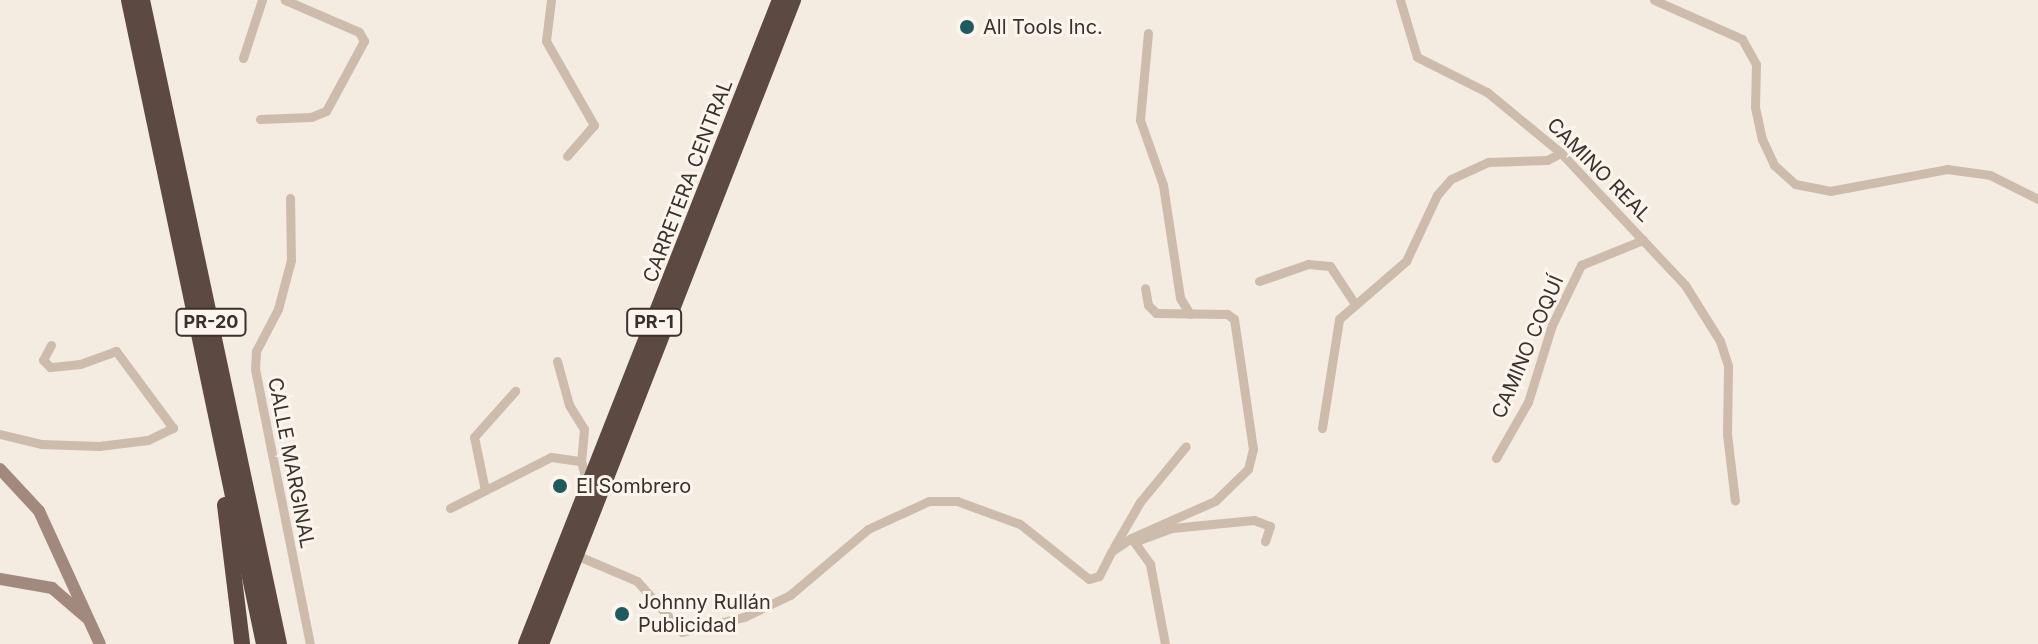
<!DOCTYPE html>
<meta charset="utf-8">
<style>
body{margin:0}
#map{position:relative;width:2038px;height:644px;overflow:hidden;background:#f4ebe1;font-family:Inter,sans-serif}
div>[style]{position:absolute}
.street>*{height:9px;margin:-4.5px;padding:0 4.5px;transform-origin:4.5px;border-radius:4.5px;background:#cdbbac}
.secondary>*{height:12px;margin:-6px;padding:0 6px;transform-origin:6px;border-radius:6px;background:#a18a7d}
.highway>*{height:16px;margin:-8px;padding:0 8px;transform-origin:8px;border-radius:8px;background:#5c4a42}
.dots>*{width:22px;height:22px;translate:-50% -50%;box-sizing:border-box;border:4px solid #fbf5ee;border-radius:50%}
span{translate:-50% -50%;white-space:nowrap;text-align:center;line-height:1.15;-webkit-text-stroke:6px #fbf5ee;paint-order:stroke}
.shield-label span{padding:2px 6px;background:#fbf5ee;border:2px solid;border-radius:6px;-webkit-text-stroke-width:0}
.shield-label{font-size:18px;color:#3b302b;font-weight:700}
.poi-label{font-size:20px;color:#3b302b}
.left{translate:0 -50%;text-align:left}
.street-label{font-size:20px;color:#3b302b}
</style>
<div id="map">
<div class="street">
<i style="left:551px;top:0;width:41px;rotate:97deg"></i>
<i style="left:546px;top:41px;width:97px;rotate:60.3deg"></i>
<i style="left:594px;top:125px;width:41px;rotate:131.1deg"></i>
<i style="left:1400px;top:0;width:59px;rotate:73.4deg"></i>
<i style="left:1417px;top:57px;width:78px;rotate:26.6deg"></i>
<i style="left:1487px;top:92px;width:96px;rotate:39.5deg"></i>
<i style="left:1561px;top:153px;width:181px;rotate:46.8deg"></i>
<i style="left:1685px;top:285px;width:66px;rotate:58deg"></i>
<i style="left:1720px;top:341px;width:26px;rotate:72deg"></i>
<i style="left:1728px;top:366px;width:68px;rotate:90.8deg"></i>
<i style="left:1727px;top:434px;width:67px;rotate:83.2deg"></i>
<i style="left:1654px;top:0;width:96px;rotate:23.9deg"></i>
<i style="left:1742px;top:39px;width:29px;rotate:61deg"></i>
<i style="left:1756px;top:64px;width:43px;rotate:91.3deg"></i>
<i style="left:1755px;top:107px;width:33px;rotate:78deg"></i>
<i style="left:1762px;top:139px;width:29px;rotate:65deg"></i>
<i style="left:1774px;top:165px;width:28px;rotate:42deg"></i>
<i style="left:1795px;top:184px;width:36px;rotate:11deg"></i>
<i style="left:1830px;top:191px;width:119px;rotate:-10.6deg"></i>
<i style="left:1947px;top:169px;width:43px;rotate:7.9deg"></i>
<i style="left:1990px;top:175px;width:54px;rotate:26.6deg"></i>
<i style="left:1148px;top:33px;width:87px;rotate:95.3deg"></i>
<i style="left:1140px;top:120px;width:69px;rotate:70.5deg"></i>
<i style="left:1163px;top:185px;width:114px;rotate:81.4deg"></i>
<i style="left:1180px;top:298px;width:19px;rotate:58deg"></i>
<i style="left:243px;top:58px;width:61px;rotate:-71.9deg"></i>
<i style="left:260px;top:119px;width:51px;rotate:-2.2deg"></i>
<i style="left:311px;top:117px;width:16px;rotate:-22deg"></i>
<i style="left:326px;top:111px;width:80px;rotate:-61.5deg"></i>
<i style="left:364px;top:41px;width:10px;rotate:-119deg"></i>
<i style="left:359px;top:32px;width:81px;rotate:-156.6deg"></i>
<i style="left:290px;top:198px;width:62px;rotate:89.1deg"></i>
<i style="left:291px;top:260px;width:51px;rotate:104.9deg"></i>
<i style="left:278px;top:309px;width:47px;rotate:117.6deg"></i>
<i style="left:256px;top:351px;width:18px;rotate:93deg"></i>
<i style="left:255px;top:369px;width:280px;rotate:78.7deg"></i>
<i style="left:1259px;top:281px;width:52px;rotate:-19.1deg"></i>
<i style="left:1308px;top:264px;width:22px;rotate:5deg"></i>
<i style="left:1330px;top:266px;width:45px;rotate:56.7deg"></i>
<i style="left:557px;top:361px;width:46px;rotate:74.7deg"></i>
<i style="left:569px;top:405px;width:28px;rotate:58deg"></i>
<i style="left:584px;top:429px;width:32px;rotate:95deg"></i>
<i style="left:581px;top:461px;width:23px;rotate:75deg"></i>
<i style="left:1322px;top:428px;width:110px;rotate:-81.1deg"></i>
<i style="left:1339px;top:319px;width:89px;rotate:-40.9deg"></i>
<i style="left:1406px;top:261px;width:73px;rotate:-64.8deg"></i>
<i style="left:1437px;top:195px;width:21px;rotate:-49deg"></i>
<i style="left:1451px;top:179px;width:41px;rotate:-24.7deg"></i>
<i style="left:1488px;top:162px;width:59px;rotate:-1.9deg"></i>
<i style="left:1547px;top:160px;width:16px;rotate:-27deg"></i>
<i style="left:0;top:434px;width:42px;rotate:13.7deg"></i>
<i style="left:41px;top:444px;width:58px;rotate:2deg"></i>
<i style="left:99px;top:446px;width:49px;rotate:-7deg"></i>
<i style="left:148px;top:440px;width:28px;rotate:-26deg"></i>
<i style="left:173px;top:428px;width:96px;rotate:-126.5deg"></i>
<i style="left:116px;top:351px;width:38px;rotate:160deg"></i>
<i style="left:80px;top:364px;width:30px;rotate:174deg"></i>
<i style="left:50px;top:367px;width:10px;rotate:-135deg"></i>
<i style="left:43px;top:360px;width:17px;rotate:-62deg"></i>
<i style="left:1496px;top:458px;width:64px;rotate:-60.3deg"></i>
<i style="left:1528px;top:402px;width:81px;rotate:-72.7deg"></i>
<i style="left:1552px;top:325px;width:67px;rotate:-64.2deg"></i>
<i style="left:1581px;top:265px;width:67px;rotate:-22deg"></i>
<i style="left:485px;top:490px;width:54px;rotate:-101.7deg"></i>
<i style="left:474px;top:437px;width:62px;rotate:-48.3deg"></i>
<i style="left:450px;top:508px;width:113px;rotate:-26.8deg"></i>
<i style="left:551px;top:457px;width:30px;rotate:8deg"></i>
<i style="left:1132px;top:539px;width:31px;rotate:54deg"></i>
<i style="left:1150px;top:564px;width:81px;rotate:79.4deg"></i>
<i style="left:1139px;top:540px;width:35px;rotate:-20deg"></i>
<i style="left:1172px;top:528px;width:82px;rotate:-5.6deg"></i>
<i style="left:1254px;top:520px;width:17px;rotate:21deg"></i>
<i style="left:1270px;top:526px;width:16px;rotate:108deg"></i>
<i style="left:1114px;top:547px;width:52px;rotate:-60deg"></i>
<i style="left:1140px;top:502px;width:72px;rotate:-50.6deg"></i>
<i style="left:576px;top:555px;width:66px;rotate:23.1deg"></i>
<i style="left:637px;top:581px;width:68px;rotate:48.6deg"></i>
<i style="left:682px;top:632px;width:64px;rotate:-13.6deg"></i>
<i style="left:744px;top:617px;width:51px;rotate:-25.6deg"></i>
<i style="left:790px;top:595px;width:102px;rotate:-40.2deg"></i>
<i style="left:868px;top:529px;width:67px;rotate:-24.7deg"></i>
<i style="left:929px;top:501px;width:28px"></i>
<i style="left:957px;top:501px;width:67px;rotate:20.1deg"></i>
<i style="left:1020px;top:524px;width:88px;rotate:38.6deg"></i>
<i style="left:1089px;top:579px;width:10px;rotate:-17deg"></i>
<i style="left:1099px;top:576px;width:28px;rotate:-63deg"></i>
<i style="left:1112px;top:551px;width:23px;rotate:-34deg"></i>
<i style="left:1131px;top:538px;width:92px;rotate:-23.8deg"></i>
<i style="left:1215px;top:501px;width:46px;rotate:-44.1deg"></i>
<i style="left:1248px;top:469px;width:21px;rotate:-76deg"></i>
<i style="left:1253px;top:449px;width:131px;rotate:-98.3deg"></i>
<i style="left:1234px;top:319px;width:9px;rotate:-144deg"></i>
<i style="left:1227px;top:314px;width:71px;rotate:-179.2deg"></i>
<i style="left:1156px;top:313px;width:11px;rotate:-135deg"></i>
<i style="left:1148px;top:305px;width:17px;rotate:-100deg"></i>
</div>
<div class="secondary">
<i style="left:0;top:469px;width:57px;rotate:47.1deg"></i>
<i style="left:39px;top:511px;width:146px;rotate:65.4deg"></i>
<i style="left:0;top:579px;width:53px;rotate:9.8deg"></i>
<i style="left:52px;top:588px;width:46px;rotate:40.6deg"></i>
</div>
<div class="highway">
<i style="left:129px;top:0;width:658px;rotate:78.16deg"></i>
<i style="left:142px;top:0;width:658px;rotate:77.99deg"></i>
<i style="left:225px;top:505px;width:140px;rotate:83deg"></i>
<i style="left:526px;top:644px;width:692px;rotate:-68.48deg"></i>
<i style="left:541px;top:644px;width:692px;rotate:-68.63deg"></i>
</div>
<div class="dots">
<i style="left:967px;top:27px;background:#1f5a5e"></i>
<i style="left:560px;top:486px;background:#1f5a5e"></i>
<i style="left:622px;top:614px;background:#1f5a5e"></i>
</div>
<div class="shield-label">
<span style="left:211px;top:322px">PR-20</span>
<span style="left:654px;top:322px">PR-1</span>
</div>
<div class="poi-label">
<span class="left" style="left:983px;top:27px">All Tools Inc.</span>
<span class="left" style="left:576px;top:486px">El Sombrero</span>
<span class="left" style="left:638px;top:614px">Johnny Rullán<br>Publicidad</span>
</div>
<div class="street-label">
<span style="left:1599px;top:170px;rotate:45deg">CAMINO REAL</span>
<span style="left:688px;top:181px;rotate:-69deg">CARRETERA CENTRAL</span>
<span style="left:1528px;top:347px;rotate:-67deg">CAMINO COQUÍ</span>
<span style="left:291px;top:463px;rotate:79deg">CALLE MARGINAL</span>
</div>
</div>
